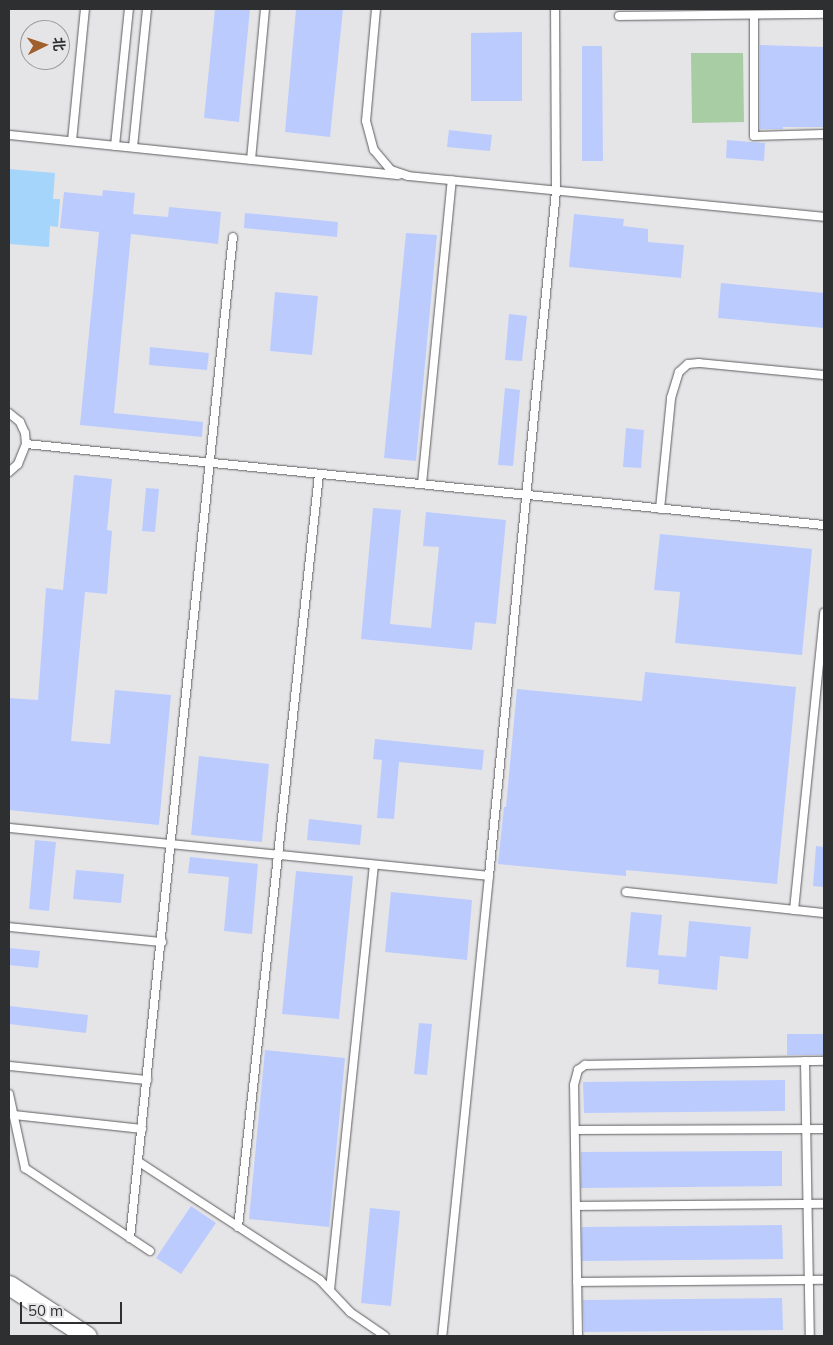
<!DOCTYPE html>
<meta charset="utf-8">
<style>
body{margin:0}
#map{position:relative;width:833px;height:1345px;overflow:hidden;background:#e5e5e8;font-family:Mulish,"Noto Sans SC",sans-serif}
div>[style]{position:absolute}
.green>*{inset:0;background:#a8cda5}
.water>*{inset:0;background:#a5d5fb}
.building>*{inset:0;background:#bbcbfe}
.roads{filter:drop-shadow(0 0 1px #5d5d5f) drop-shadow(0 0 1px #5d5d5f)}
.service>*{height:8px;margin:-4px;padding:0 4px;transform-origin:4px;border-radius:4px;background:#fff}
.tertiary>*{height:19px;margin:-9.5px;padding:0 9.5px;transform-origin:9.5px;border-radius:9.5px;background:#fff}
span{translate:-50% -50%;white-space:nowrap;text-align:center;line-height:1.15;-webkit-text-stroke:5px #e5e5e8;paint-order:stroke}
.frame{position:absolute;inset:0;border:10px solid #2e2f30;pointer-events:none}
.north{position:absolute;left:20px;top:20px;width:50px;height:50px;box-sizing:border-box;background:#e5e5e8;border:1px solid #9c9c9e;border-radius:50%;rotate:86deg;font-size:14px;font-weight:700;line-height:20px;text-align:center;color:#2e2f30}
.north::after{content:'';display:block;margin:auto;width:18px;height:22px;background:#a15f2c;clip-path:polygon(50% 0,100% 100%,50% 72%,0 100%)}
.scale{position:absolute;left:20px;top:1302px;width:102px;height:22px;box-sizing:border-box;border:2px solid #2e2f30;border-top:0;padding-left:6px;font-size:15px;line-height:18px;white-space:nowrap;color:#2e2f30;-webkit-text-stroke:4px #e5e5e8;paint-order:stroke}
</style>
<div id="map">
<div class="green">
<i style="clip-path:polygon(691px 53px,743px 53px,744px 122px,692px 123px)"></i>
</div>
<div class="water">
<i style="clip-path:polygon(9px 169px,55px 173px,53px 199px,60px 199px,58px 227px,50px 226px,49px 247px,9px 244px)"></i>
</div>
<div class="building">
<i style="clip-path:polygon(215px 9px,250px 9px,239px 122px,204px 118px)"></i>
<i style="clip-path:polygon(296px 9px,343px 9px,330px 137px,285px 132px)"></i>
<i style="clip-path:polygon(522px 32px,522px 101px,471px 101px,471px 33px)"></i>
<i style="clip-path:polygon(760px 45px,824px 47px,824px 127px,783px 127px,783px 129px,760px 129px)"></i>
<i style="clip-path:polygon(582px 46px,602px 46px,603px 161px,582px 161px)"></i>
<i style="clip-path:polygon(449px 130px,492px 135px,490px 151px,447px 147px)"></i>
<i style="clip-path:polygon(727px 140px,765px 143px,764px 161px,726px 158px)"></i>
<i style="clip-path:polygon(103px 190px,135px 193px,133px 214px,168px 217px,169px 207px,221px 212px,218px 244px,131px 234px,114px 413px,203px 422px,202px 437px,80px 425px,99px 232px,60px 228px,64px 192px,102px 196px)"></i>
<i style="clip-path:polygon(245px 213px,338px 222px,337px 237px,244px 228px)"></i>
<i style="clip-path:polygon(574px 214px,624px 219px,623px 226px,648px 229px,648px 242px,684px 245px,681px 278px,569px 267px)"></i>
<i style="clip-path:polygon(406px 233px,437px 235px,416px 461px,384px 458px)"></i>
<i style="clip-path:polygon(721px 283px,824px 293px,824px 328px,718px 318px)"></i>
<i style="clip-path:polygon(275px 292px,318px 296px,312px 355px,270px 351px)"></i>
<i style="clip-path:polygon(509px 314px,527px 316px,522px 361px,505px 360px)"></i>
<i style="clip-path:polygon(150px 347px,209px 353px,207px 370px,149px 365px)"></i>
<i style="clip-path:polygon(505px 388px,520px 390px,513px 466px,498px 465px)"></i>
<i style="clip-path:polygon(626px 428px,644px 430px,641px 468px,623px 467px)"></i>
<i style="clip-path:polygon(74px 475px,112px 479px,107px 530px,112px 531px,107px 594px,85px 592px,71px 741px,110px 744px,115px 690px,171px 695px,159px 825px,9px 810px,9px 698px,38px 700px,46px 588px,63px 590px)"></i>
<i style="clip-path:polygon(146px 488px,159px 489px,155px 532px,142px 531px)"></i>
<i style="clip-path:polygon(373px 508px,401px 510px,390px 624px,431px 628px,439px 547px,423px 546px,426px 512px,506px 520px,496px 624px,475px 622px,472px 650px,361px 639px)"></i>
<i style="clip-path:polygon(660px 534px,812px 549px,802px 655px,675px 643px,680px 592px,654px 590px)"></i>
<i style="clip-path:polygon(645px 672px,796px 687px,777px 884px,626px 870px,626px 876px,498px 864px,504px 807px,506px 807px,517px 689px,642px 701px)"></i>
<i style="clip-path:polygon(375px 739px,484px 750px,482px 770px,399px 762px,394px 819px,377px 818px,382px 760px,373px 759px)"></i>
<i style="clip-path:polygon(199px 756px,269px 764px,262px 842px,191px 835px)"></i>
<i style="clip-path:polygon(309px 819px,362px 825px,360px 845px,307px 840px)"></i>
<i style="clip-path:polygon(35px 840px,56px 842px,49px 911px,29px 909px)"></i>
<i style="clip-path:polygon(816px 846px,824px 847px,824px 887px,813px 886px)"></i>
<i style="clip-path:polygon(190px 857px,258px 864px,252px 934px,224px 931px,229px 877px,188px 873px)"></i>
<i style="clip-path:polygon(76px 870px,124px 874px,121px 903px,73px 899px)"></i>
<i style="clip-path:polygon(296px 871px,353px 876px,339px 1019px,282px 1014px)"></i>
<i style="clip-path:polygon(391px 892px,472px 900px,467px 960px,385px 952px)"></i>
<i style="clip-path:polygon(631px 912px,662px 915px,658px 955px,686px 957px,689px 921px,751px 927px,748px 959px,720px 956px,717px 990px,658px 984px,659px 970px,626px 967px)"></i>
<i style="clip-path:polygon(9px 948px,40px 951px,38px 968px,9px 965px)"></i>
<i style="clip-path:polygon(9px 1006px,88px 1015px,86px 1033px,9px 1024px)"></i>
<i style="clip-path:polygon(419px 1023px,432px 1024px,427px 1075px,414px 1074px)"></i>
<i style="clip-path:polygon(787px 1034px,824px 1034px,824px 1055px,787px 1055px)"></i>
<i style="clip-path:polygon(265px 1050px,345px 1058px,329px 1227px,249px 1219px)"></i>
<i style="clip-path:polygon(785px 1080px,785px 1111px,584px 1113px,583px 1082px)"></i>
<i style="clip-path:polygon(782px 1151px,782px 1186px,581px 1188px,581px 1152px)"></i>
<i style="clip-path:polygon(191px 1206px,216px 1223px,181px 1274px,156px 1258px)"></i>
<i style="clip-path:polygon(370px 1208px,400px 1211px,391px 1306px,361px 1303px)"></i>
<i style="clip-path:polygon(782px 1225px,783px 1259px,582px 1261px,582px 1227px)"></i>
<i style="clip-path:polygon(782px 1298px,783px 1330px,584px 1332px,583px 1300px)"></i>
</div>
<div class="roads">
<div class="service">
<i style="left:376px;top:9px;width:112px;rotate:95.1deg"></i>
<i style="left:366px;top:121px;width:30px;rotate:75deg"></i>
<i style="left:374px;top:150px;width:26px;rotate:50deg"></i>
<i style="left:391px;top:170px;width:18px;rotate:19deg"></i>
<i style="left:408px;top:176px;width:418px;rotate:5.6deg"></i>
<i style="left:754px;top:15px;width:121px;rotate:90deg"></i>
<i style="left:754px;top:136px;width:70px;rotate:-1.6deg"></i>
<i style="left:619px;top:16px;width:205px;rotate:-0.6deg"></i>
<i style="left:9px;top:135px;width:391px;rotate:5.9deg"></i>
<i style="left:72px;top:141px;width:133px;rotate:-84.4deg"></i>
<i style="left:115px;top:146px;width:138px;rotate:-84.2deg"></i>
<i style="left:133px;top:147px;width:139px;rotate:-84.2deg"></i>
<i style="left:251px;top:160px;width:152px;rotate:-84.7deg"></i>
<i style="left:9px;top:413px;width:14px;rotate:39deg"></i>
<i style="left:20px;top:422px;width:12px;rotate:66deg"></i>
<i style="left:25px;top:433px;width:11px;rotate:85deg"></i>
<i style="left:26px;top:444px;width:22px;rotate:112deg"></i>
<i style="left:18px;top:464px;width:12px;rotate:138deg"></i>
<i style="left:26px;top:444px;width:802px;rotate:5.8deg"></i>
<i style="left:422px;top:484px;width:305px;rotate:-84.4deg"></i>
<i style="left:660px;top:509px;width:112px;rotate:-84.3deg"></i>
<i style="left:671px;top:398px;width:27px;rotate:-73deg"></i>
<i style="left:679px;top:372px;width:12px;rotate:-42deg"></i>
<i style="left:688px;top:364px;width:11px;rotate:-5deg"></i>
<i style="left:699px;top:363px;width:126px;rotate:5.5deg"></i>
<i style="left:9px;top:828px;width:482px;rotate:5.7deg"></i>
<i style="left:489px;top:876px;width:462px;rotate:95.8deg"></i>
<i style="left:489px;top:876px;width:688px;rotate:-84.41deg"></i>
<i style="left:556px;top:191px;width:182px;rotate:-90.3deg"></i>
<i style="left:626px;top:892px;width:199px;rotate:6.1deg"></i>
<i style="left:794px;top:910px;width:299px;rotate:-84.2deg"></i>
<i style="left:9px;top:927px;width:154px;rotate:5.6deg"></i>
<i style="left:805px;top:1061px;width:275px;rotate:89deg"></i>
<i style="left:9px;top:1066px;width:139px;rotate:5.8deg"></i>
<i style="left:9px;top:1094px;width:76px;rotate:77.8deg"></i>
<i style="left:25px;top:1168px;width:150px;rotate:33.6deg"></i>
<i style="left:14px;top:1115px;width:129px;rotate:6.2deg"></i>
<i style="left:575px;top:1130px;width:249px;rotate:-0.2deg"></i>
<i style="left:139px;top:1162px;width:216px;rotate:33.1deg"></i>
<i style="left:320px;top:1280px;width:44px;rotate:46.8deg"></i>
<i style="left:350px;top:1312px;width:42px;rotate:34.4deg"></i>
<i style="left:576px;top:1206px;width:248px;rotate:-0.5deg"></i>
<i style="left:238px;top:1227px;width:757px;rotate:-83.86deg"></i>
<i style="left:130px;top:1238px;width:1006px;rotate:-84.13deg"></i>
<i style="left:577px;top:1282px;width:247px;rotate:-0.5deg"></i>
<i style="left:330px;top:1290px;width:427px;rotate:-84.1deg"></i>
<i style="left:578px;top:1336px;width:251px;rotate:-90.9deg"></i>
<i style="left:574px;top:1085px;width:16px;rotate:-75deg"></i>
<i style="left:578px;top:1070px;width:9px;rotate:-36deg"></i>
<i style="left:585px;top:1065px;width:239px;rotate:-1deg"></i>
</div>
<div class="tertiary">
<i style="left:9px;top:1285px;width:93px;rotate:33.2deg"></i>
</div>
</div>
<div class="frame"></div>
<div class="north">北</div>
<div class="scale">50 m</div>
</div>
